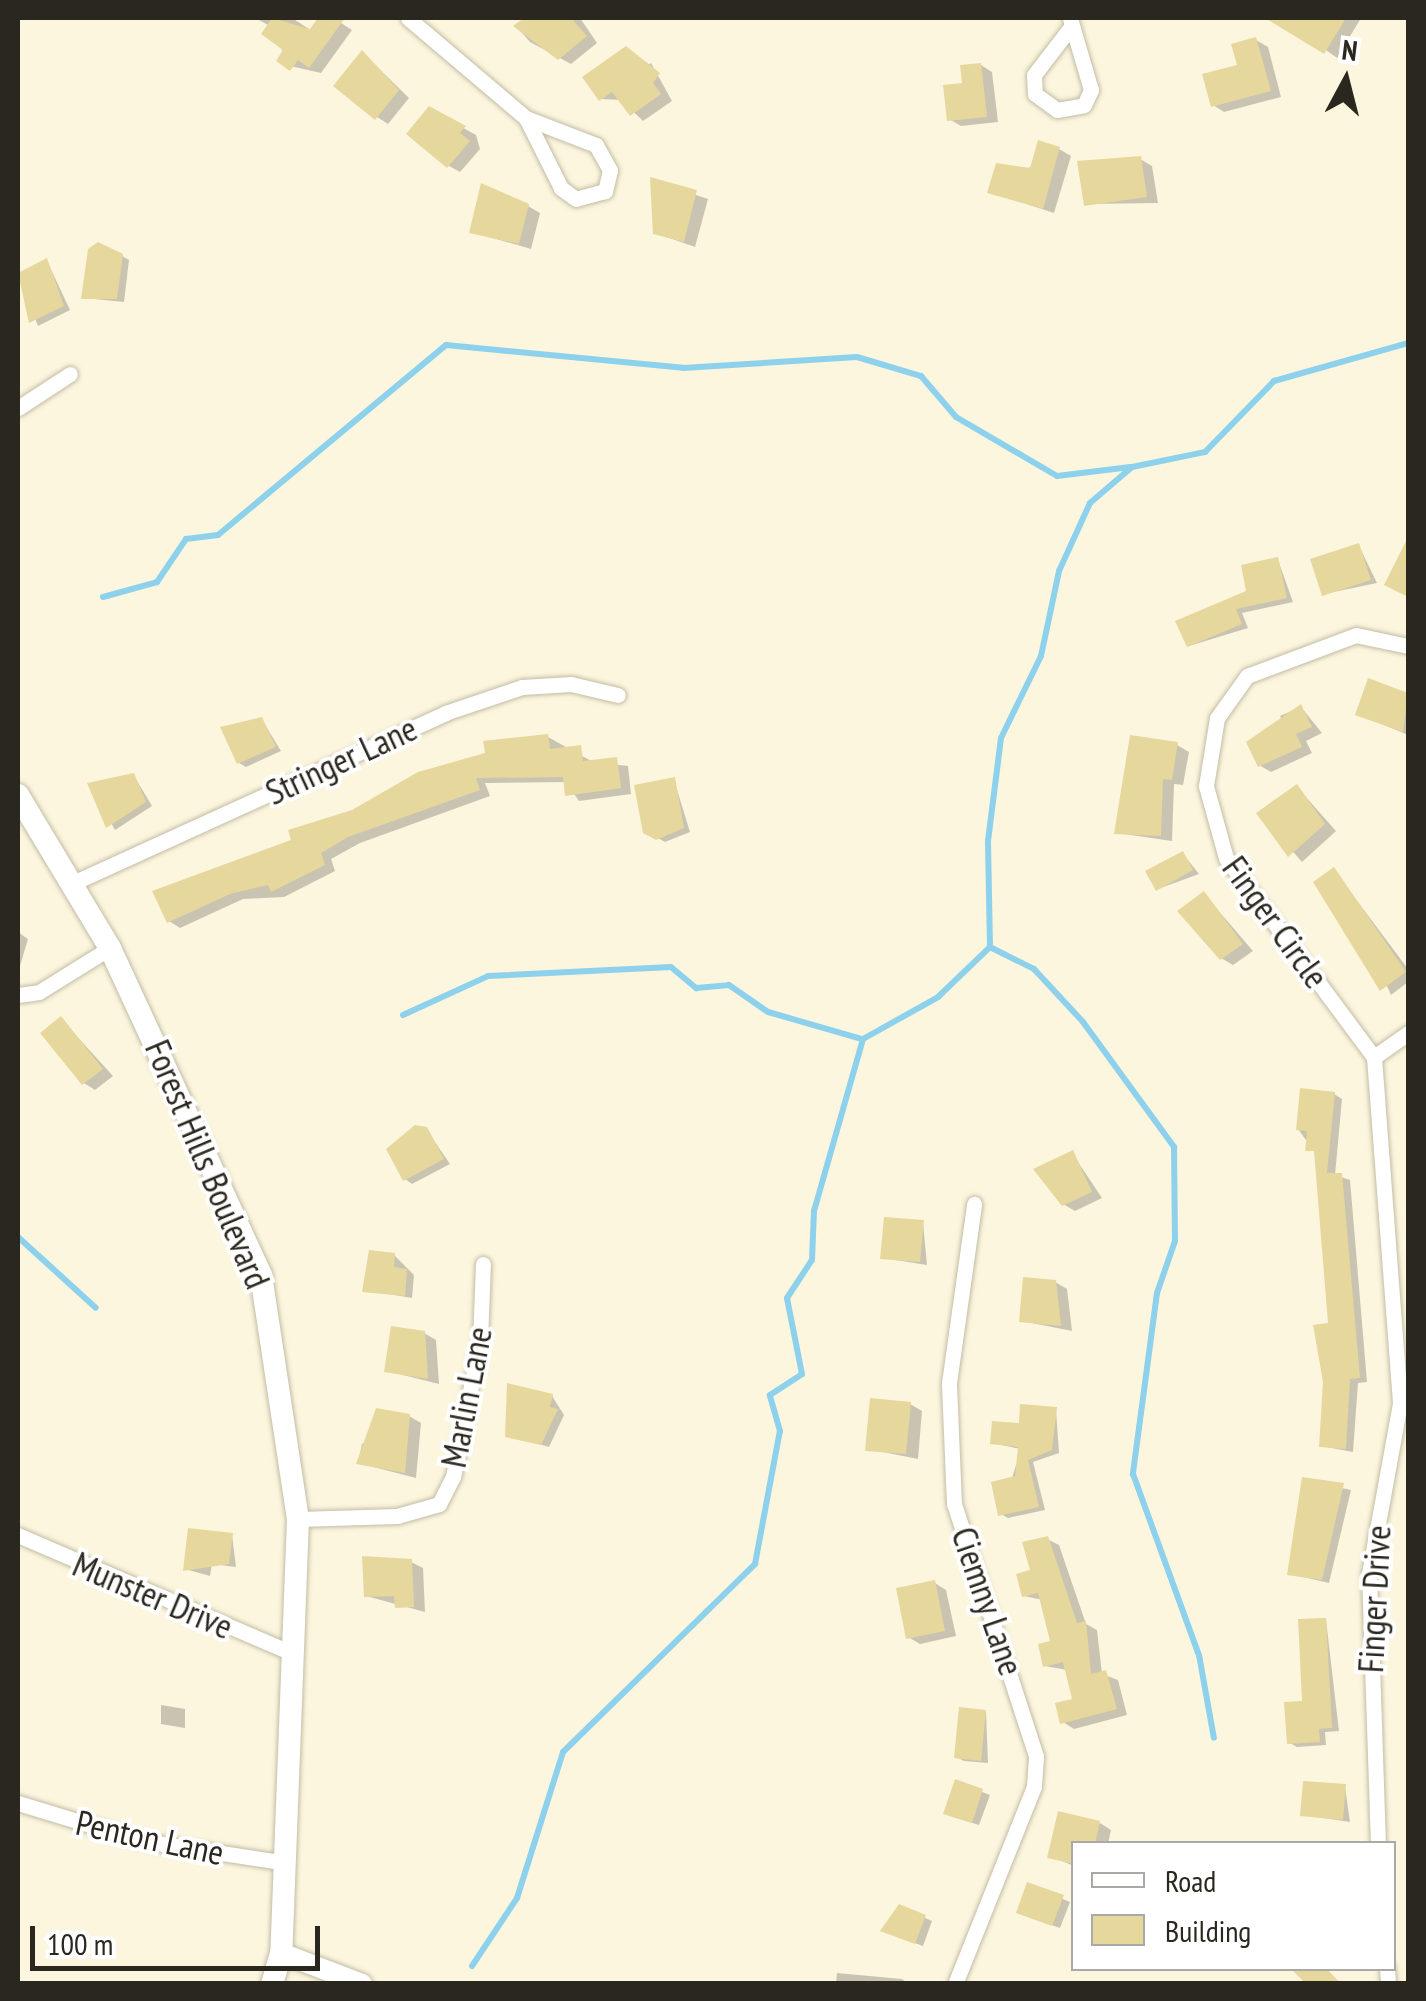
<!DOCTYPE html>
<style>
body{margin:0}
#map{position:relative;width:1426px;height:2001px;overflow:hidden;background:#fcf6de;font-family:"PT Sans Narrow",sans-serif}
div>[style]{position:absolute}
.shadow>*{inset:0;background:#0003}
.stream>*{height:6px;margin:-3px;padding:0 3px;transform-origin:3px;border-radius:3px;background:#8dd1ed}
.building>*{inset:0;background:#e6d79c}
.roads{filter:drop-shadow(0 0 2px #c2bca5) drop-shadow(0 0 2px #c2bca5)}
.minor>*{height:15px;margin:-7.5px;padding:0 7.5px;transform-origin:7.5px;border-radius:7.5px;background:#fff}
.tertiary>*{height:20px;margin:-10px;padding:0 10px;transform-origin:10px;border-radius:10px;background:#fff}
.secondary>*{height:22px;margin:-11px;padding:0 11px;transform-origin:11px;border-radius:11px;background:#fff}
span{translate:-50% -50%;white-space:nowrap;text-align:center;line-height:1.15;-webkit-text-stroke:8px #fff;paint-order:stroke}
.street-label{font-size:35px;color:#29271e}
.frame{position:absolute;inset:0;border:20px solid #29271e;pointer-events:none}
.legend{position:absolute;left:1071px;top:1841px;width:325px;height:130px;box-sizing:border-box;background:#fff;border:2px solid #a9a9a5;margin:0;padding:12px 18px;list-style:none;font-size:30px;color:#29271e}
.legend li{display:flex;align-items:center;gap:20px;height:50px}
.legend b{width:50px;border:2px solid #a9a9a5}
.north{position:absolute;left:1296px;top:30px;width:100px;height:100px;-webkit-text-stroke:8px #fff;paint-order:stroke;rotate:7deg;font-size:28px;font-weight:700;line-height:40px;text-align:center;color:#29271e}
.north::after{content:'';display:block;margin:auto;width:35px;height:45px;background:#29271e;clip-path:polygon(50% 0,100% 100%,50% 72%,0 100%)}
.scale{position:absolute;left:30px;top:1926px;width:290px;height:45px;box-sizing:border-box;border:5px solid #29271e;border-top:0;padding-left:12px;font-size:30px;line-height:35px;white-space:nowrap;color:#29271e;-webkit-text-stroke:8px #fff;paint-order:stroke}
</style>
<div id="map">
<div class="shadow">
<i style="clip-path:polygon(255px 18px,292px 18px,312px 31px,333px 18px,352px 30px,321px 73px,290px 66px,270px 26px)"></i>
<i style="clip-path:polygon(528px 18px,580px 18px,597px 43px,571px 64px,530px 42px,517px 27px)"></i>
<i style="clip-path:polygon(1282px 18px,1361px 18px,1337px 58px)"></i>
<i style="clip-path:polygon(1256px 40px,1268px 47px,1281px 97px,1224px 112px,1213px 105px)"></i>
<i style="clip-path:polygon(363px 53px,409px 98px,388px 124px,377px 117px)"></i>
<i style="clip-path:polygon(651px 63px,672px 101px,643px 121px,621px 100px,601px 99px)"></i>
<i style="clip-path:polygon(981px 65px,992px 72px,998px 122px,961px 126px,949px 119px)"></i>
<i style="clip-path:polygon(429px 109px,476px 135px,480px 149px,460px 172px,449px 166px)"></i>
<i style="clip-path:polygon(1059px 149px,1071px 156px,1054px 213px,990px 192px)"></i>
<i style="clip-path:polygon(1140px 159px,1152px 166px,1158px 203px,1086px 204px)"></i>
<i style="clip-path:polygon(651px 180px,708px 199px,695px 247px,655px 233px)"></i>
<i style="clip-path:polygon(528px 206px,540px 213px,531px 249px,472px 232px)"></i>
<i style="clip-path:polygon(122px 256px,129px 260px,124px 302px,84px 298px)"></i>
<i style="clip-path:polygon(47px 261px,70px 310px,38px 326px,18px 275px)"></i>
<i style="clip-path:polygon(1359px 546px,1377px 583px,1324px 594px)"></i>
<i style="clip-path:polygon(1278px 560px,1293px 602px,1242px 613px,1248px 628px,1189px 646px)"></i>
<i style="clip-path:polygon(1370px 681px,1408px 695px,1408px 735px,1358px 714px)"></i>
<i style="clip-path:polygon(1301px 707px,1322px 733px,1306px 741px,1312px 753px,1271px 772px,1259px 765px,1285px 726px,1280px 716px)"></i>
<i style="clip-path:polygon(262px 720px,281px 751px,246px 767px,239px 763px)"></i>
<i style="clip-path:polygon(548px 737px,593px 762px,628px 766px,631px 794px,579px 801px,566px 782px,485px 783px,490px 796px,360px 843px,331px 859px,335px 871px,284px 897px,243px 899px,180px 928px,169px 921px,353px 812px)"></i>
<i style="clip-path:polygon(1177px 745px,1189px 752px,1183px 785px,1174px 784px,1172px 841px,1117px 833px)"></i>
<i style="clip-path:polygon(134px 776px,152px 806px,115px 830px,90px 785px)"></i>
<i style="clip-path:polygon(674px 780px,690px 832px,665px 842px,645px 831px)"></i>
<i style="clip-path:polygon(1297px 787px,1336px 831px,1302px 862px,1260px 814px)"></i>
<i style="clip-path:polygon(1183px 854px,1199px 874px,1158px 889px)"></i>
<i style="clip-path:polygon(1334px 870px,1408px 969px,1408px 982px,1391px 995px)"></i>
<i style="clip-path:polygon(1204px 894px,1253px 951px,1233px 965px,1221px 958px)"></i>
<i style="clip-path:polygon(18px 932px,28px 939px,20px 966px,18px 965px)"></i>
<i style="clip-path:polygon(61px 1019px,113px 1076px,95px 1090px,84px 1083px)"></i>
<i style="clip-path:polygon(1334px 1094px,1342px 1099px,1335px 1175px,1350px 1180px,1367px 1382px,1358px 1383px,1353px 1452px,1321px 1446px,1331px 1326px,1316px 1154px,1298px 1129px)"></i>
<i style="clip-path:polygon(426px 1129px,450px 1164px,412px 1184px,405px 1179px)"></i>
<i style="clip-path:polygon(1072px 1153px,1102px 1198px,1075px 1211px,1063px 1204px)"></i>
<i style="clip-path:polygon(923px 1223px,927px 1265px,883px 1258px)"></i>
<i style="clip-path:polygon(394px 1255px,414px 1275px,412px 1298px,365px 1290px)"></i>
<i style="clip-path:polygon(1055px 1282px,1067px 1289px,1072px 1331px,1022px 1321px)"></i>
<i style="clip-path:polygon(424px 1333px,436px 1340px,439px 1384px,387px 1371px)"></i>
<i style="clip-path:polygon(552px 1396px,564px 1415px,549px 1447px,508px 1435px)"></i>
<i style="clip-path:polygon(910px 1404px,922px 1411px,918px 1459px,868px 1449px)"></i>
<i style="clip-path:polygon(1056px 1410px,1059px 1453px,1033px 1462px,1045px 1510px,1008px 1518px,1001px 1514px,1021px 1449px,992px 1443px)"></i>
<i style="clip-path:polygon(409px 1416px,421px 1423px,416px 1478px,358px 1463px,362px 1444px)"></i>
<i style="clip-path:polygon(1304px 1480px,1351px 1490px,1329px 1583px,1290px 1574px)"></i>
<i style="clip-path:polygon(232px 1535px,236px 1567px,212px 1564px,210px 1576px,185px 1569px)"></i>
<i style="clip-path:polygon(1047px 1539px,1059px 1545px,1086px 1624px,1097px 1630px,1102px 1674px,1118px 1680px,1127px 1715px,1074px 1729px,1063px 1722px,1075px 1700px,1067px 1670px,1045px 1666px,1053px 1643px,1043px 1600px,1024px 1596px)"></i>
<i style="clip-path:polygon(411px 1562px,423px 1568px,425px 1612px,366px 1596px)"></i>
<i style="clip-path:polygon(935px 1583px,946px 1590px,956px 1636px,920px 1644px,908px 1637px)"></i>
<i style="clip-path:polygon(1326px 1620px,1339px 1731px,1325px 1732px,1326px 1745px,1297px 1747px,1290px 1743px)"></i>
<i style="clip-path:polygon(161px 1705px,185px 1709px,185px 1728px,161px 1724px)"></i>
<i style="clip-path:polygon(986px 1712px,988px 1763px,964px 1761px,956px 1757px)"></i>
<i style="clip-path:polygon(956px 1782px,990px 1795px,979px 1825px,953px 1817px)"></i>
<i style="clip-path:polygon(1345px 1787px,1350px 1822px,1303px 1815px)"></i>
<i style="clip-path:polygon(1100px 1823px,1111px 1830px,1108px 1844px,1074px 1844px,1074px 1866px,1050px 1856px)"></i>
<i style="clip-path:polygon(1029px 1885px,1070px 1902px,1060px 1928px,1026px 1916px)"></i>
<i style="clip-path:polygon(900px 1907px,932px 1921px,923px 1946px,890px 1934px)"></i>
<i style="clip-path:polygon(837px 1973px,902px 1979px,909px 1984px,836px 1984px)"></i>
</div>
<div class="stream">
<i style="left:103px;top:597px;width:56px;rotate:-15.5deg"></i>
<i style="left:157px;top:582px;width:52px;rotate:-56deg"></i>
<i style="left:186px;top:539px;width:32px;rotate:-7deg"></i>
<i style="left:218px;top:535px;width:297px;rotate:-39.8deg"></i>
<i style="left:446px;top:345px;width:238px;rotate:5.5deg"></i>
<i style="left:683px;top:368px;width:174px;rotate:-3.6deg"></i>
<i style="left:857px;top:357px;width:67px;rotate:16.5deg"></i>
<i style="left:921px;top:376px;width:54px;rotate:49.5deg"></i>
<i style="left:956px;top:417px;width:117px;rotate:30.3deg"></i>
<i style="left:1057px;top:476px;width:74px;rotate:-7deg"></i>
<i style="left:990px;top:947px;width:49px;rotate:26.6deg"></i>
<i style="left:1034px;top:969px;width:72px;rotate:47.2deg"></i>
<i style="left:1083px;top:1022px;width:155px;rotate:53.9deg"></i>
<i style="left:1174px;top:1147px;width:94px;rotate:89.4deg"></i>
<i style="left:1175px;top:1241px;width:55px;rotate:109.1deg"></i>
<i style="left:1157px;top:1293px;width:183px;rotate:97.6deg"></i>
<i style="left:1133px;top:1474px;width:193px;rotate:70deg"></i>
<i style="left:1199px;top:1655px;width:84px;rotate:79.8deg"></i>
<i style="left:403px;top:1015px;width:94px;rotate:-24.6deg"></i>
<i style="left:488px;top:976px;width:183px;rotate:-2.8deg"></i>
<i style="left:671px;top:967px;width:33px;rotate:40deg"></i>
<i style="left:696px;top:988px;width:33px;rotate:-5deg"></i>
<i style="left:729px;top:985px;width:47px;rotate:34.7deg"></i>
<i style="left:768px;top:1012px;width:98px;rotate:16deg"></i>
<i style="left:18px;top:1237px;width:105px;rotate:42.3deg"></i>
<i style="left:472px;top:1966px;width:82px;rotate:-56.5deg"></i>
<i style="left:517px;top:1898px;width:153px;rotate:-72.5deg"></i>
<i style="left:563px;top:1752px;width:269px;rotate:-44.4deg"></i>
<i style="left:755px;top:1564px;width:135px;rotate:-79.4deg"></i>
<i style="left:780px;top:1431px;width:37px;rotate:-106deg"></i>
<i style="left:770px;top:1395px;width:38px;rotate:-33deg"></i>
<i style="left:802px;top:1374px;width:77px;rotate:-101.2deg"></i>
<i style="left:787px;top:1298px;width:45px;rotate:-56.7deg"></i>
<i style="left:812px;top:1260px;width:49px;rotate:-87.7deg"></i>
<i style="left:814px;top:1211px;width:179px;rotate:-74.1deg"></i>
<i style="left:863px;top:1039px;width:86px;rotate:-29.2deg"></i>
<i style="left:938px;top:997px;width:72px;rotate:-43.9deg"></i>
<i style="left:990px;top:947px;width:106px;rotate:-91.1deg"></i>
<i style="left:988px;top:841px;width:104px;rotate:-82.8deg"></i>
<i style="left:1001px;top:738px;width:91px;rotate:-64deg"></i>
<i style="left:1041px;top:656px;width:87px;rotate:-78deg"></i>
<i style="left:1059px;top:571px;width:75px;rotate:-65.5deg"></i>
<i style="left:1090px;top:503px;width:55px;rotate:-40.6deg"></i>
<i style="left:1132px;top:467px;width:75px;rotate:-11.6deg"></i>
<i style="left:1205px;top:452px;width:99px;rotate:-45.8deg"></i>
<i style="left:1274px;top:381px;width:139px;rotate:-15.8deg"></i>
</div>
<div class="building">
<i style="clip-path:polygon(272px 18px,310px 29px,318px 18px,345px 18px,309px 68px,298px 60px,290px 71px,276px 61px,283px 50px,261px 34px)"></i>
<i style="clip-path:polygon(524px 18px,571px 18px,587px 36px,558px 60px,513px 26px)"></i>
<i style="clip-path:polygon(1265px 18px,1346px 18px,1324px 54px)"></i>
<i style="clip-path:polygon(1256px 37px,1271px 91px,1211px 107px,1202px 74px,1237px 65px,1231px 44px)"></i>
<i style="clip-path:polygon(626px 46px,660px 73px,653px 83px,661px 94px,630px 116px,612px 92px,599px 101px,582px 77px)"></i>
<i style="clip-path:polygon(362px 50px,399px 90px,375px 120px,333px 86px)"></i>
<i style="clip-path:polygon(981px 63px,987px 117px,947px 121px,943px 85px,962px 83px,960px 65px)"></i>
<i style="clip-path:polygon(429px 106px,466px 126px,460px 133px,470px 141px,447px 168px,406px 134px)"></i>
<i style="clip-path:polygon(1038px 140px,1060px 147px,1043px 209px,987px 193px,996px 163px,1030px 168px)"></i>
<i style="clip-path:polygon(1141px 156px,1147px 197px,1084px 206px,1077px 161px)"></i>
<i style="clip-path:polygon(650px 177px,697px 190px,684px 242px,653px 234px)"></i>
<i style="clip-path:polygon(481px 183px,529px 204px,519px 244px,469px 233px)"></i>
<i style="clip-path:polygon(98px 242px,123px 254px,117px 299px,81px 299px,88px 249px)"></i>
<i style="clip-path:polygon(47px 258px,64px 306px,29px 323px,18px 273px)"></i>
<i style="clip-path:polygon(1408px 537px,1408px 597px,1384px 585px)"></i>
<i style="clip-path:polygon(1359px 543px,1371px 580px,1322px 596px,1310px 559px)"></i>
<i style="clip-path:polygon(1278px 557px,1287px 598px,1236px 609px,1242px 624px,1187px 647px,1175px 621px,1246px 591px,1241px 565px)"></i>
<i style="clip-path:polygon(1368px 678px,1408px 693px,1403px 732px,1355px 715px)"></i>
<i style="clip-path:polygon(1301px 704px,1312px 727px,1296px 734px,1302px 747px,1258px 767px,1246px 742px)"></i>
<i style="clip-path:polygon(262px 717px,276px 747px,237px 764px,220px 727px)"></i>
<i style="clip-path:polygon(548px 734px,550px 749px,581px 745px,583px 761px,617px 757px,621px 788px,565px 796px,563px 777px,476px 778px,480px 790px,348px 837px,321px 853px,325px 865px,271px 892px,268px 885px,230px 894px,167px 923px,152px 891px,291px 840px,288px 830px,352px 810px,418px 772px,485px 753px,483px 741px)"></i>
<i style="clip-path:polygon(1130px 735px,1178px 742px,1172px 780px,1163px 779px,1161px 836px,1114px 834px)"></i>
<i style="clip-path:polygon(134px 773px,146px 802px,106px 828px,87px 783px)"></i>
<i style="clip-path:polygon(675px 777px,684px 828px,656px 840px,643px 833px,634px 785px)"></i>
<i style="clip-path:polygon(1297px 784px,1325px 824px,1288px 857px,1256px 813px)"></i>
<i style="clip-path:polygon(1183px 851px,1193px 870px,1156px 891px,1145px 871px)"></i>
<i style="clip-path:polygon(1334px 867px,1406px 972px,1380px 991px,1313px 882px)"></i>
<i style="clip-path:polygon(1204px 891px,1243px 944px,1220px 960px,1177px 911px)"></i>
<i style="clip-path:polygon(61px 1016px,103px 1069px,82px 1085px,40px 1033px)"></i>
<i style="clip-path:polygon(1300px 1088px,1335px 1092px,1327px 1173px,1342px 1173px,1360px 1378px,1350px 1379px,1346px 1449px,1319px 1447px,1323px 1382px,1313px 1325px,1328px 1323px,1314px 1151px,1305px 1151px,1307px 1131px,1296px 1130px)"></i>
<i style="clip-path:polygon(415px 1125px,427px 1127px,444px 1159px,403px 1181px,386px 1149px)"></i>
<i style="clip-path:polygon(1073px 1150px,1092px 1192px,1062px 1206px,1033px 1169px)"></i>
<i style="clip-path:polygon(884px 1217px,924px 1220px,920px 1262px,880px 1259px)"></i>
<i style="clip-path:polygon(369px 1250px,395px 1253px,394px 1267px,407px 1269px,405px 1296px,362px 1292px)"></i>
<i style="clip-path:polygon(1023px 1277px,1056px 1280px,1061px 1326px,1019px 1322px)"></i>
<i style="clip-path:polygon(391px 1326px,425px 1331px,428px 1379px,384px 1372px)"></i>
<i style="clip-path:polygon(507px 1383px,553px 1394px,550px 1407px,558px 1409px,541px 1445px,505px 1437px)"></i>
<i style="clip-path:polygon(870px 1398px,911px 1402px,906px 1454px,865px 1451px)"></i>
<i style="clip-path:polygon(1020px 1404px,1057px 1407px,1052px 1450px,1028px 1460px,1039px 1507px,998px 1516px,991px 1482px,1015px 1476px,1018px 1447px,990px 1444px,992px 1421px,1019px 1423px)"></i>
<i style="clip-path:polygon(376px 1408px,410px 1414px,405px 1473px,356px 1464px)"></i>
<i style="clip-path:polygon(1302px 1477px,1344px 1483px,1322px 1580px,1287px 1575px)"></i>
<i style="clip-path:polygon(188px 1528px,233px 1533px,229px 1564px,183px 1571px)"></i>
<i style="clip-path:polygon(1048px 1536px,1077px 1623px,1086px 1621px,1091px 1674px,1106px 1670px,1117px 1709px,1060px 1724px,1055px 1703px,1072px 1699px,1063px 1662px,1043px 1667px,1038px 1644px,1050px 1641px,1038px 1593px,1022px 1597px,1016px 1574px,1030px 1570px,1022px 1542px)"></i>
<i style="clip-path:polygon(362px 1556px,412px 1559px,414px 1607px,395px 1608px,394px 1596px,364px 1597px)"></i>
<i style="clip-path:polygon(935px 1580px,945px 1631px,906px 1639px,896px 1588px)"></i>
<i style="clip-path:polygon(1326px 1618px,1332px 1728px,1319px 1729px,1320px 1742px,1287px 1744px,1284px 1702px,1302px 1701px,1298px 1619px)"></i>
<i style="clip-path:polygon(959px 1707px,986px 1710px,981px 1761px,954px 1758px)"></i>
<i style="clip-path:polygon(955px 1779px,983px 1789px,972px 1823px,943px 1814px)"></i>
<i style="clip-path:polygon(1303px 1781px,1346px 1784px,1343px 1820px,1300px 1816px)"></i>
<i style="clip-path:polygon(1058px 1811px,1100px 1821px,1095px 1844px,1074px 1844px,1074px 1864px,1047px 1858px)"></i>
<i style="clip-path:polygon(1027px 1882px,1064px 1895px,1052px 1926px,1016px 1913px)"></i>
<i style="clip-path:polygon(899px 1904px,926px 1915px,915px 1944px,880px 1931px)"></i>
<i style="clip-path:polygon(1290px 1968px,1326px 1968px,1341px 1984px,1306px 1984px)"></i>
</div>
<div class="roads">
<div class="minor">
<i style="left:408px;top:18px;width:155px;rotate:40.3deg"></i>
<i style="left:526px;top:118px;width:75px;rotate:21.1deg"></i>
<i style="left:596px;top:145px;width:29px;rotate:61deg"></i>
<i style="left:610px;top:170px;width:22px;rotate:103deg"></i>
<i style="left:605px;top:191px;width:30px;rotate:165deg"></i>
<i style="left:576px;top:199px;width:19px;rotate:-144deg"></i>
<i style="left:561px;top:188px;width:78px;rotate:-116.6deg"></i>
<i style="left:1070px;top:28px;width:59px;rotate:127.5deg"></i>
<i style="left:1034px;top:75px;width:19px;rotate:87deg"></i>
<i style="left:1035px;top:94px;width:27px;rotate:36deg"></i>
<i style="left:1057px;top:110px;width:27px;rotate:-10deg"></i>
<i style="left:1084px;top:105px;width:17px;rotate:-65deg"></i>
<i style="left:1091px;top:90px;width:75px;rotate:-106.3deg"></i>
<i style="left:18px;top:408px;width:62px;rotate:-33.2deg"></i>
<i style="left:1408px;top:646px;width:53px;rotate:-168.1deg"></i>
<i style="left:1356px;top:635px;width:116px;rotate:159.4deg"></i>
<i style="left:1247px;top:676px;width:52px;rotate:125.5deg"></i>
<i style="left:1217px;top:718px;width:69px;rotate:99.2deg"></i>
<i style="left:1206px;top:786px;width:75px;rotate:74.5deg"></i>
<i style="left:1226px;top:858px;width:248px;rotate:53.4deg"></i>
<i style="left:1374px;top:1057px;width:42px;rotate:-35.2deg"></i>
<i style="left:75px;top:882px;width:407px;rotate:-24.5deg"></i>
<i style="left:445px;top:713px;width:81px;rotate:-18.7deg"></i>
<i style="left:522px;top:687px;width:49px;rotate:-3.5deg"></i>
<i style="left:571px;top:684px;width:48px;rotate:13.2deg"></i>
<i style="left:18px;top:995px;width:21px;rotate:-8deg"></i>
<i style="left:39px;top:992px;width:84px;rotate:-31.8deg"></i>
<i style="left:1374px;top:1057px;width:347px;rotate:85.7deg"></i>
<i style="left:1400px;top:1403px;width:174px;rotate:100.3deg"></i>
<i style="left:1369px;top:1574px;width:270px;rotate:88.1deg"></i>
<i style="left:298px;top:1519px;width:99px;rotate:-1.7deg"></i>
<i style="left:397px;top:1516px;width:44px;rotate:-15.9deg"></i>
<i style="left:439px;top:1504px;width:30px;rotate:-63deg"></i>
<i style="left:453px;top:1477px;width:139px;rotate:-78.8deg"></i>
<i style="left:480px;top:1341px;width:77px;rotate:-87.8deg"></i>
<i style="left:18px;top:1535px;width:296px;rotate:23.3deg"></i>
<i style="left:18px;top:1803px;width:131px;rotate:16.9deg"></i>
<i style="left:143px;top:1841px;width:145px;rotate:8.7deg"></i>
<i style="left:1387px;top:1968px;width:16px;rotate:86deg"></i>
<i style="left:955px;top:1984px;width:213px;rotate:-68.2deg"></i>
<i style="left:1034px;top:1786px;width:30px;rotate:-86deg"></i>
<i style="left:1036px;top:1756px;width:265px;rotate:-108deg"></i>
<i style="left:954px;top:1504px;width:121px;rotate:-92.4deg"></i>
<i style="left:949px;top:1383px;width:181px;rotate:-82deg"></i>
</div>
<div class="tertiary">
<i style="left:281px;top:1953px;width:87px;rotate:20.9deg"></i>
</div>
<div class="secondary">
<i style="left:18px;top:795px;width:179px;rotate:59deg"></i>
<i style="left:110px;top:948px;width:360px;rotate:65.2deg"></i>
<i style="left:261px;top:1275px;width:247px;rotate:81.4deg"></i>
<i style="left:298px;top:1519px;width:434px;rotate:92.2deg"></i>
<i style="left:281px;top:1953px;width:32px;rotate:106deg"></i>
</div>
</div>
<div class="street-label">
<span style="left:341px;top:760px;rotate:-25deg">Stringer Lane</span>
<span style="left:1276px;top:922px;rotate:54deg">Finger Circle</span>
<span style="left:208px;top:1164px;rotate:67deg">Forest Hills Boulevard</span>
<span style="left:466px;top:1397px;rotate:-79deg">Marlin Lane</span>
<span style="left:153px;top:1595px;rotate:23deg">Munster Drive</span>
<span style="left:1374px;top:1599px;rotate:-87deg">Finger Drive</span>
<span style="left:988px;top:1601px;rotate:71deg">Ciemny Lane</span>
<span style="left:150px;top:1837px;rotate:12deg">Penton Lane</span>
</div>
<div class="frame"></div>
<ul class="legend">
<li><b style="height:12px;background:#fff"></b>Road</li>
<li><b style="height:28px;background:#e6d79c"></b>Building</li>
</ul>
<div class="north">N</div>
<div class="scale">100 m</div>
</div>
